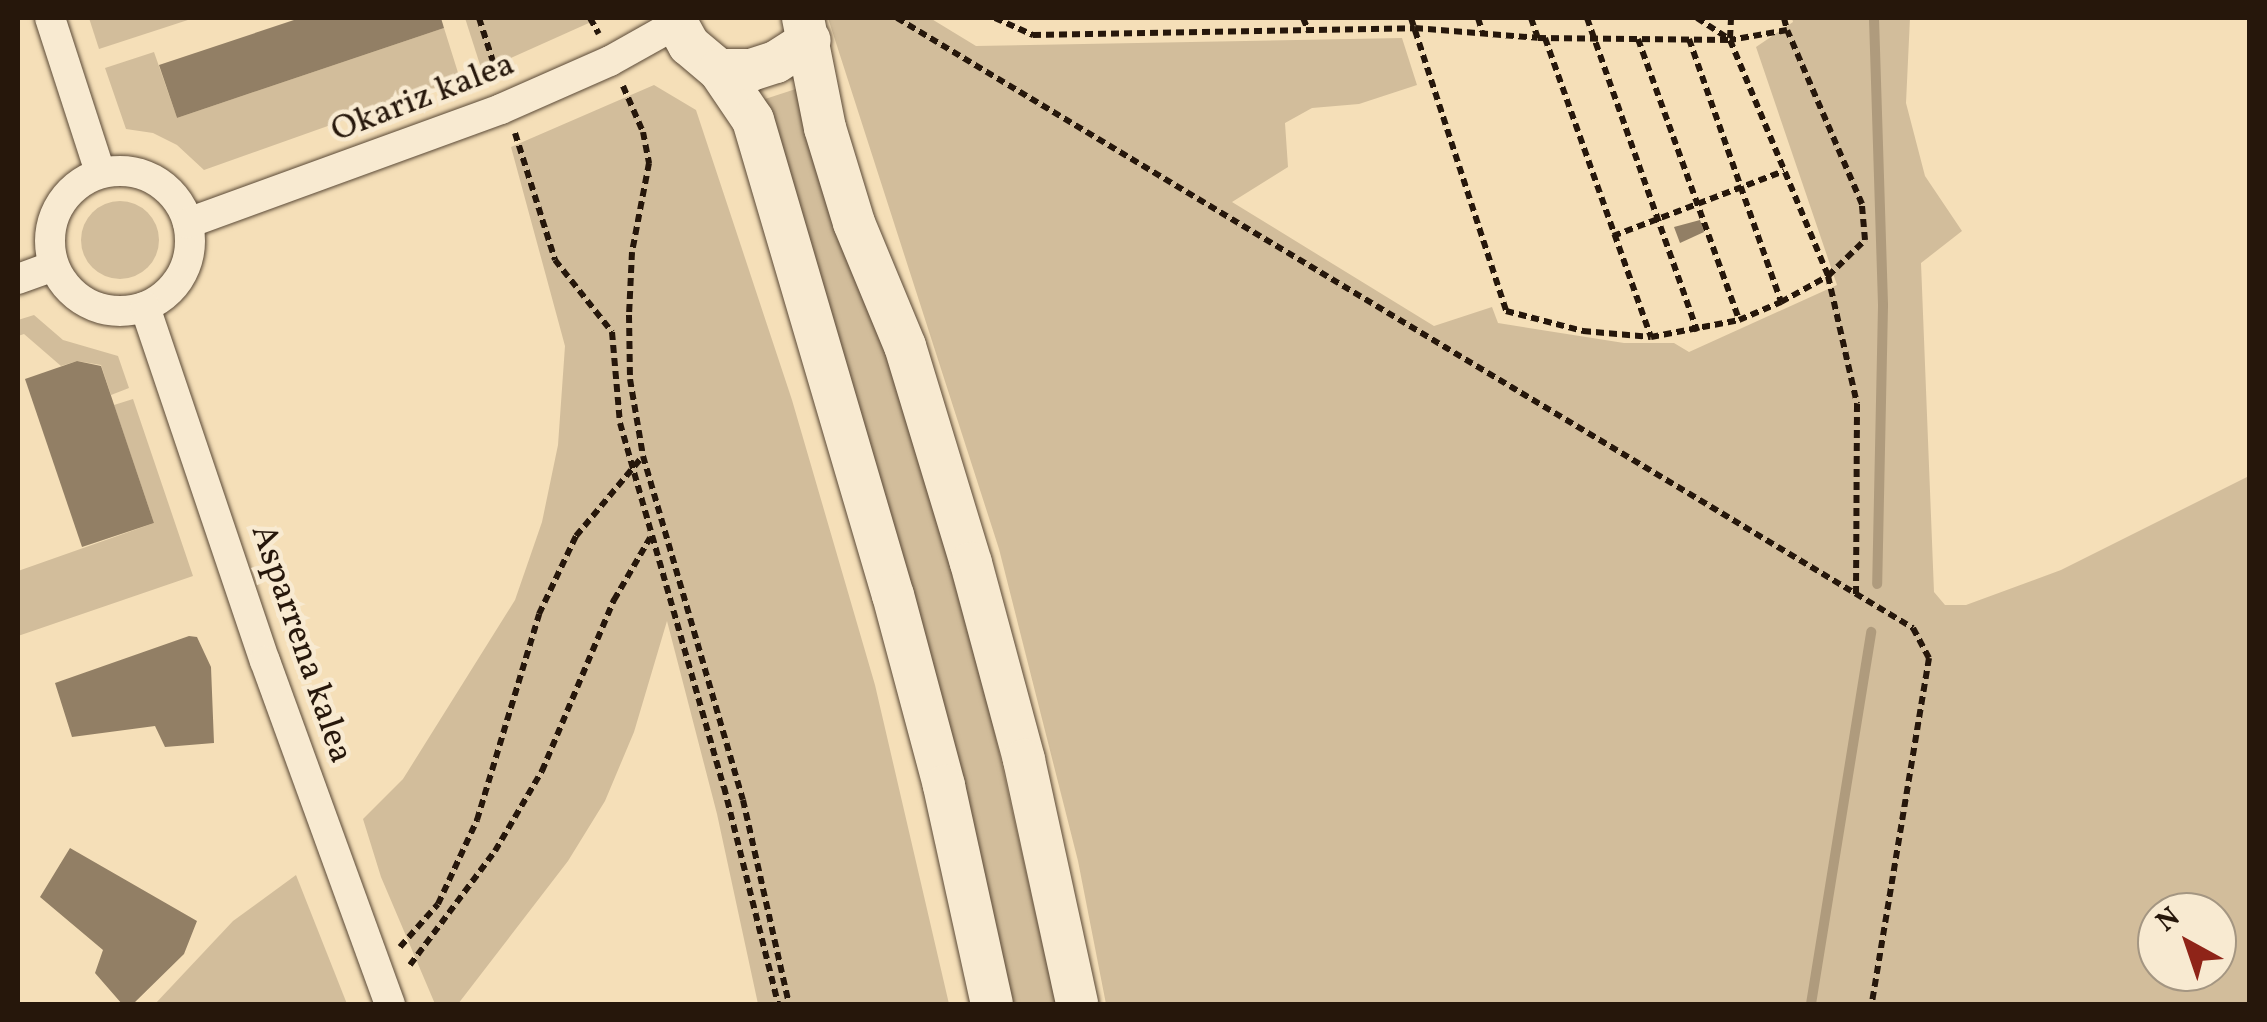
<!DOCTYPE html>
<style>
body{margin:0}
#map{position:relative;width:2267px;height:1022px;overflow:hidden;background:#f5dfb8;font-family:Vollkorn,serif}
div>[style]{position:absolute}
.green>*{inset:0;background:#d2bd9b}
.round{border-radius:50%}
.stream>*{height:10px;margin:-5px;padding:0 5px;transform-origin:5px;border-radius:5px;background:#af9b7d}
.building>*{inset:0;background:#927f65}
.path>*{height:6px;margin-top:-3px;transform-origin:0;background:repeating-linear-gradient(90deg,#26170b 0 8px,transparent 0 13px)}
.roads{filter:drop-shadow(0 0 2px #5a4936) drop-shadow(0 0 2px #5a4936)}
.street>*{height:30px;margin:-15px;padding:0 15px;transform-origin:15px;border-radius:15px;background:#f8ead1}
.street>.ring{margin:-15px;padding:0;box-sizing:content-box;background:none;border:30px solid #f8ead1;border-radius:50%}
.secondary>*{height:42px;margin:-21px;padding:0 21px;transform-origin:21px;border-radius:21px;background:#f8ead1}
span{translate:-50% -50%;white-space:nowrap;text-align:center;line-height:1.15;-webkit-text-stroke:9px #f8ead1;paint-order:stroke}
.street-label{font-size:35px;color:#26170b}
.frame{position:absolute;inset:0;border:20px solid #26170b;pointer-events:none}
.north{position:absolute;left:2137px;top:892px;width:100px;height:100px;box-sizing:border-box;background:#f8ead1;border:2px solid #a49682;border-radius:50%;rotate:320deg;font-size:28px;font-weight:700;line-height:40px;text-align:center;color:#26170b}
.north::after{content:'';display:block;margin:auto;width:35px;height:45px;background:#8f2418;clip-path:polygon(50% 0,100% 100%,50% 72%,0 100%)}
</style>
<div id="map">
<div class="green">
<i style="clip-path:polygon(89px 18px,194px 18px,99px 49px)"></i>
<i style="clip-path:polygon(465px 18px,600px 18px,482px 71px)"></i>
<i style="clip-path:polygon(evenodd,828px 18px,930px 18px,976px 46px,1402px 38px,1417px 85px,1359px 104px,1312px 108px,1285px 123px,1288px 167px,1232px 202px,1434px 326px,1492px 307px,1498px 323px,1624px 343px,1674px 343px,1689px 352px,1837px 285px,1756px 47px,1793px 22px,1792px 18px,1910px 18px,1906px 103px,1925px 176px,1962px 231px,1921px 263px,1934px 592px,1945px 605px,1966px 605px,2061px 570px,2249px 476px,2249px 1004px,1106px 1004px,1078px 861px,999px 549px,828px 18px,2157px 912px,2217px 912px,2217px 972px,2157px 972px,2157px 912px)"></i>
<i style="clip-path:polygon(444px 28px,460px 79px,204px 170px,177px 145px,153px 133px,126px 129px,105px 68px,154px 52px,177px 118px)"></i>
<i style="clip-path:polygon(654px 85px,696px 110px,792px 400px,875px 685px,949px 1004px,758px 1004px,717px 814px,667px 621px,634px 732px,605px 801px,568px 861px,458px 1004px,435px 1004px,381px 877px,363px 819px,403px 779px,515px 600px,542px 522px,558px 445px,565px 346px,511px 147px)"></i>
<i style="clip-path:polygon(802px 87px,928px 486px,992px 721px,1056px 1004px,1012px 1004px,756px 102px)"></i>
<i class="round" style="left:81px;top:201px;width:78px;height:78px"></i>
<i style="clip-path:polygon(34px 315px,63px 340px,118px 356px,129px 388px,111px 395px,101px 365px,77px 361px,61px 366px,24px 334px,18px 336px,18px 320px)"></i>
<i style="clip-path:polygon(133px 399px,193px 576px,18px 636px,18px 571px,154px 523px,114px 405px)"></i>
<i style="clip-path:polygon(296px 875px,347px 1004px,155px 1004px,233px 921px)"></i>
</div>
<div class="stream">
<i style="left:1874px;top:18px;width:288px;rotate:88.2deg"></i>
<i style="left:1883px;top:306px;width:278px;rotate:91.2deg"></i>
<i style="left:1811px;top:1004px;width:377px;rotate:-80.8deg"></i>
</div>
<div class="building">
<i style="clip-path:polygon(300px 18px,441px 18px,444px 28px,177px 118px,159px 65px)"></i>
<i style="clip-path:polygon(1700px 220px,1704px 232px,1680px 243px,1674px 227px)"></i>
<i style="clip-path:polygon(77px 361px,101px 366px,154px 523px,82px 547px,25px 379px)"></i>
<i style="clip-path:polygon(189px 636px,197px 637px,211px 667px,214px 743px,165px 747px,155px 726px,72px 737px,55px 683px)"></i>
<i style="clip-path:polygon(70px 848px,197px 921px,184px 954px,133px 1004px,122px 1004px,95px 973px,103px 950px,40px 897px)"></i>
</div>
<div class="path">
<i style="left:479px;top:18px;width:59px;rotate:72.2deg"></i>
<i style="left:590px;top:18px;width:18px;rotate:61deg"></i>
<i style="left:897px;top:18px;width:1185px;rotate:30.98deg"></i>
<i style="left:1913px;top:628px;width:34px;rotate:62deg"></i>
<i style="left:1929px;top:658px;width:351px;rotate:99.4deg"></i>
<i style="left:995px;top:18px;width:42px;rotate:24.1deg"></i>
<i style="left:1033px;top:35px;width:382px;rotate:-1deg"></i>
<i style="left:1415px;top:28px;width:123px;rotate:4.6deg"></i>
<i style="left:1538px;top:38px;width:192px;rotate:0.6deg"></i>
<i style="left:1303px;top:18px;width:15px;rotate:67deg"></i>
<i style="left:1411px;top:18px;width:308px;rotate:72deg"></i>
<i style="left:1506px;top:311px;width:80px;rotate:14.6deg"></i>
<i style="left:1583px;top:331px;width:68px;rotate:5deg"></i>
<i style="left:1651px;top:337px;width:90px;rotate:-10.9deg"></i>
<i style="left:1739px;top:320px;width:46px;rotate:-23.2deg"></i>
<i style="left:1781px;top:302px;width:54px;rotate:-29deg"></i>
<i style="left:1828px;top:276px;width:52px;rotate:-44.2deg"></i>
<i style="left:1865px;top:240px;width:36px;rotate:-95deg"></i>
<i style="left:1862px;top:204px;width:189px;rotate:-113.3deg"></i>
<i style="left:1478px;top:18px;width:14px;rotate:73deg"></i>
<i style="left:1531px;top:18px;width:21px;rotate:71deg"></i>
<i style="left:1587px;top:18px;width:332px;rotate:70.6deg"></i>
<i style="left:1697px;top:18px;width:38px;rotate:33deg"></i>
<i style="left:1784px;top:18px;width:12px;rotate:76deg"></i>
<i style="left:1787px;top:30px;width:58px;rotate:170deg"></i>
<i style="left:1730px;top:40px;width:256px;rotate:67.4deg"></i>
<i style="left:1828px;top:276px;width:131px;rotate:77.2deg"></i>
<i style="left:1857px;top:404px;width:191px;rotate:90.3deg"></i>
<i style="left:1545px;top:38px;width:317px;rotate:70.5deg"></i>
<i style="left:1730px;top:38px;width:20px;rotate:-87deg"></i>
<i style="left:1638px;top:39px;width:299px;rotate:70.2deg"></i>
<i style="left:1689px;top:39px;width:279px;rotate:70.7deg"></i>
<i style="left:623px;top:86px;width:50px;rotate:66.5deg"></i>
<i style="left:643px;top:132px;width:32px;rotate:79deg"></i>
<i style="left:649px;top:163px;width:91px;rotate:100.8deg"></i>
<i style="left:632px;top:252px;width:63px;rotate:92.7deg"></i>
<i style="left:629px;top:315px;width:64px;rotate:89.1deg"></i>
<i style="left:630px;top:379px;width:78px;rotate:80.4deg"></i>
<i style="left:643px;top:456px;width:358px;rotate:73.8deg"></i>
<i style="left:743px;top:800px;width:209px;rotate:77.3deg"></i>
<i style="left:515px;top:133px;width:133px;rotate:72.5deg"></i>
<i style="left:555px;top:260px;width:92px;rotate:51.6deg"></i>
<i style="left:612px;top:332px;width:91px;rotate:85deg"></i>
<i style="left:620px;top:423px;width:379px;rotate:74.1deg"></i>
<i style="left:724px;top:787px;width:224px;rotate:76deg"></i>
<i style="left:1613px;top:236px;width:183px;rotate:-20.8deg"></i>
<i style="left:400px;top:947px;width:57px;rotate:-48.5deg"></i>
<i style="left:438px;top:904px;width:93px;rotate:-65.1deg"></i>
<i style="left:477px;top:820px;width:215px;rotate:-73.2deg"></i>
<i style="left:539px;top:614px;width:86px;rotate:-64.6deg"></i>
<i style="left:576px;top:536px;width:104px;rotate:-50.1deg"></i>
<i style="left:410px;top:965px;width:142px;rotate:-53.3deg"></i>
<i style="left:495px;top:851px;width:93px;rotate:-59.6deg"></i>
<i style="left:542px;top:771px;width:186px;rotate:-67.2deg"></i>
<i style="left:614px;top:600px;width:72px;rotate:-59.9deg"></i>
</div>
<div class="roads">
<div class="street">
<i style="left:50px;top:18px;width:162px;rotate:72deg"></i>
<i class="ring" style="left:50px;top:171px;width:110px;height:110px"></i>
<i style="left:188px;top:223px;width:333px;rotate:-20deg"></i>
<i style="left:501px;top:109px;width:119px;rotate:-23.8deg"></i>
<i style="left:610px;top:61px;width:76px;rotate:-29.3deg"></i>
<i style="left:18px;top:279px;width:37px;rotate:-20deg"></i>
<i style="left:145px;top:307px;width:374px;rotate:71.3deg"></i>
<i style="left:265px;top:661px;width:365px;rotate:70deg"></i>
</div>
<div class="secondary">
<i style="left:674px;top:18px;width:31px;rotate:61deg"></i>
<i style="left:689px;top:45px;width:39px;rotate:40deg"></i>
<i style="left:719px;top:70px;width:60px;rotate:55.8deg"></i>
<i style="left:753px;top:120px;width:495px;rotate:73.6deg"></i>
<i style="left:893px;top:595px;width:198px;rotate:75deg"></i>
<i style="left:944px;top:786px;width:223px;rotate:77.6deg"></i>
<i style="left:803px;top:18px;width:112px;rotate:78.7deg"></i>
<i style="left:825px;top:128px;width:99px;rotate:73deg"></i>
<i style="left:854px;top:223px;width:133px;rotate:67.5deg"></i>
<i style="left:905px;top:346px;width:227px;rotate:73.1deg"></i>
<i style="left:971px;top:563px;width:204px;rotate:74.9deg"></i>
<i style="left:1024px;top:760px;width:250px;rotate:77.7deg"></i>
<i style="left:719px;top:70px;width:32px"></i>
<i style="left:751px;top:70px;width:26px;rotate:-18deg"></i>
<i style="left:776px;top:62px;width:40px;rotate:-32.9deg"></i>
</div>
</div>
<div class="street-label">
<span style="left:423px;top:98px;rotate:-21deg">Okariz kalea</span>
<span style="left:301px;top:644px;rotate:71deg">Asparrena kalea</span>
</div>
<div class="frame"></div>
<div class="north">N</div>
</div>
